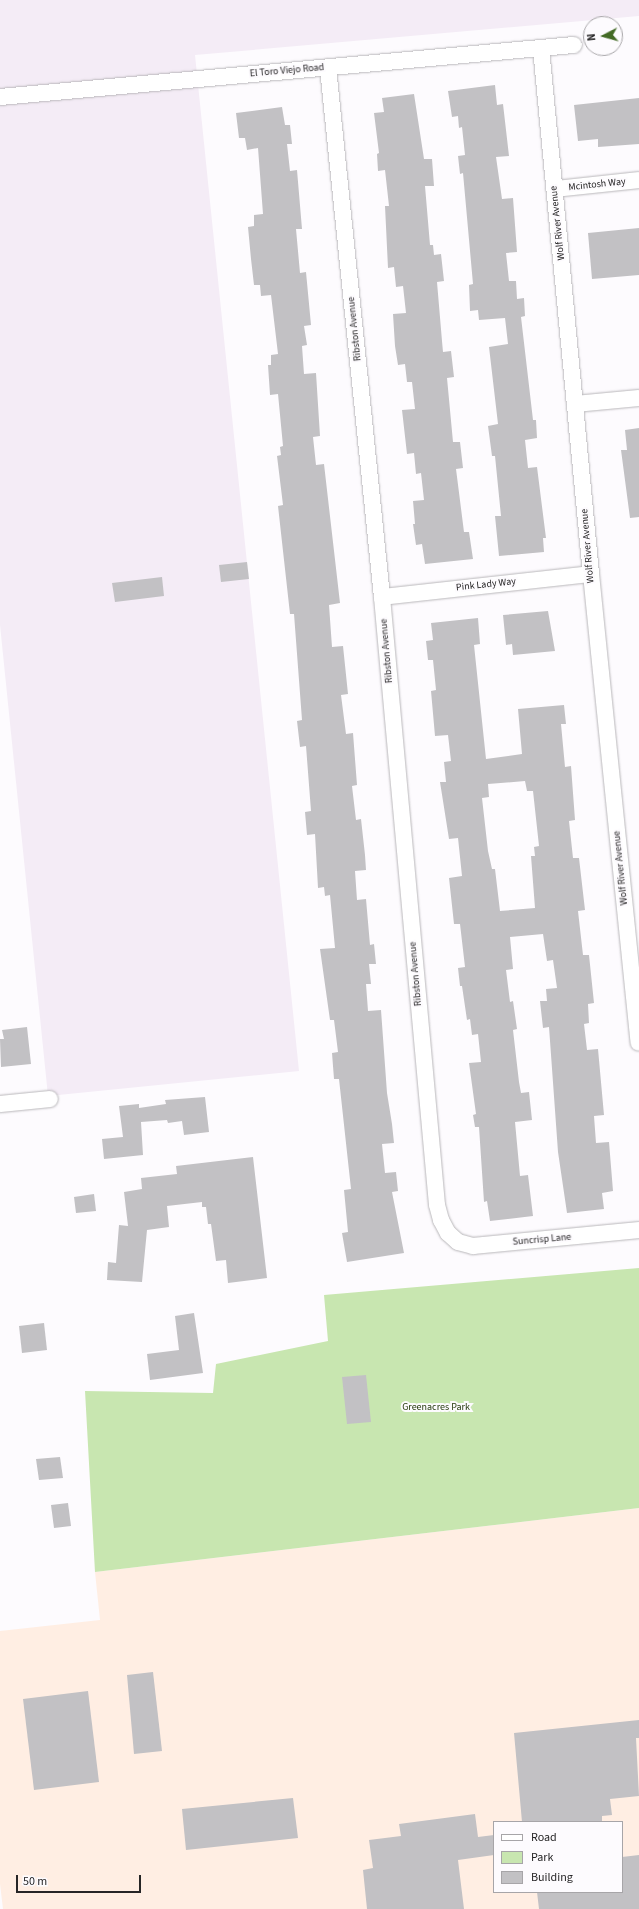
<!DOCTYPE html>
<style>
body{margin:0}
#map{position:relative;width:639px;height:1909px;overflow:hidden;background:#fdfbfe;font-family:"Source Sans 3",sans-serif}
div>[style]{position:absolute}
.built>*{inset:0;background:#f4ecf6}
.education>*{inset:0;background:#ffeee3}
.green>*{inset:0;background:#c8e6b0}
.building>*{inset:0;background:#c2c1c4}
.roads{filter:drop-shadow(0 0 1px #b9b7ba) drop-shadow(0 0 1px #b9b7ba)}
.street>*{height:16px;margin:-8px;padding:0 8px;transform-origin:8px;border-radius:8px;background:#fff}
span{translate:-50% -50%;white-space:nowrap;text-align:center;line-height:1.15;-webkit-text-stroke:4px #fdfbfe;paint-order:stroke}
.street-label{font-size:10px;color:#262526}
.park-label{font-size:10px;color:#1e3406}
.legend{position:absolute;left:493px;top:1821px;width:130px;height:72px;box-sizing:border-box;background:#fdfbfe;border:1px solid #a7a5a8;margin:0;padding:5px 7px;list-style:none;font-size:12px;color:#262526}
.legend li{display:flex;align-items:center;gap:8px;height:20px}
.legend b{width:20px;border:1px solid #a7a5a8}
.north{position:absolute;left:583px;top:16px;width:40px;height:40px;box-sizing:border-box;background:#fdfbfe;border:1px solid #a7a5a8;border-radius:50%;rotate:264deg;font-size:11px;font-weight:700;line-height:16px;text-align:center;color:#262526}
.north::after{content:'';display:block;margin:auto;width:14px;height:18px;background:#436a25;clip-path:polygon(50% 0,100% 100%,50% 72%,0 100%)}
.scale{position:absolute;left:16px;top:1875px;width:125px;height:18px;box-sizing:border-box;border:2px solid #262526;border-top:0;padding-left:5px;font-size:12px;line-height:14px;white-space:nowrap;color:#262526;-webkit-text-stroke:3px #fdfbfe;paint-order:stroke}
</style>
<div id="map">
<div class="built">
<i style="clip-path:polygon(0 0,639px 0,639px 16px,195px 55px,299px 1071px,48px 1096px,0 625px)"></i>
</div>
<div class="education">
<i style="clip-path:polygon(evenodd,639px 1508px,639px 1909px,3px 1909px,0 1884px,0 1631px,100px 1620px,95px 1572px,639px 1508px,494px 1822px,622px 1822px,622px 1892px,494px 1892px,494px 1822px)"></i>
</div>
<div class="green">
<i style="clip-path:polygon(639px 1268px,639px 1508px,95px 1572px,85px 1391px,213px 1393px,216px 1364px,328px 1341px,324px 1295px)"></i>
</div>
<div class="building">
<i style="clip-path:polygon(495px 85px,497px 105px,503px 104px,509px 156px,496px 157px,502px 199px,513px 198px,517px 252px,506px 253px,509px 281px,516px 281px,517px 299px,524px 298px,525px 316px,521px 317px,533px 420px,536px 420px,537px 438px,525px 440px,528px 468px,537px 467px,546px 538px,543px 538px,544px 552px,499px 556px,495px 516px,501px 516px,495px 456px,492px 456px,488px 426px,498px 424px,489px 347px,508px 344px,505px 318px,479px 320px,478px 310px,470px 311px,469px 285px,473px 284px,463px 173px,460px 174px,458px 156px,465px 155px,462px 127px,459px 128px,458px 116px,452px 117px,448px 91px)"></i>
<i style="clip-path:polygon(414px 94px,424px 159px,432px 159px,434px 186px,425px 186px,430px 245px,433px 245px,434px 255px,441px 254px,444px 281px,437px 282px,442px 341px,443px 352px,451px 351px,454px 377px,447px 378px,453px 442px,460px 442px,463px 468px,456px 469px,464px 532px,469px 532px,473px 559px,425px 564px,422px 544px,416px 545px,413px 524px,415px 524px,413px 501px,424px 500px,421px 473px,416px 474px,414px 453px,407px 454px,402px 410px,415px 409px,412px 382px,407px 382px,405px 364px,398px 365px,395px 346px,393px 314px,406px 313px,403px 286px,396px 287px,394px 267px,388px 268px,385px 206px,389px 206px,385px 170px,378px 171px,377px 154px,379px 153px,374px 113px,384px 112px,382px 98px)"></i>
<i style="clip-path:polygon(639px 98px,639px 144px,598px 147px,598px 139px,578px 141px,574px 105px)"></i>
<i style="clip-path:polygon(282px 107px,285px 125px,290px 125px,292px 144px,287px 144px,290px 171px,297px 170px,302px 229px,296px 229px,300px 273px,306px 272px,311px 325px,304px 326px,307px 345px,302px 346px,304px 374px,316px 373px,320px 436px,313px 437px,316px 465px,324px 464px,340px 603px,329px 605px,332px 647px,343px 646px,348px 694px,341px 695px,346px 734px,353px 733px,357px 785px,352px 786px,356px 820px,361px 819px,365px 855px,366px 870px,355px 871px,357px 900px,366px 899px,370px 945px,374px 944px,376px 964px,369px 964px,371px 984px,366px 984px,368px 1011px,381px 1010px,387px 1093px,392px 1124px,394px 1143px,382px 1144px,385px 1173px,396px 1172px,398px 1191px,392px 1192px,404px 1253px,347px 1262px,342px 1233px,348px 1232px,344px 1190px,351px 1189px,339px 1079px,334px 1079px,332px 1053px,338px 1052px,334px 1020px,330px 1020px,320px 949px,335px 948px,330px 895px,325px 896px,324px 887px,318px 888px,315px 834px,307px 835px,305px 812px,311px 811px,306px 746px,300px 747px,297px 721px,302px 720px,294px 614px,290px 614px,278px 506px,283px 505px,277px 456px,281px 455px,280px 447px,283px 446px,278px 394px,270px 395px,268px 365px,271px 365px,271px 355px,278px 354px,271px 295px,261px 296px,260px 285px,254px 285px,251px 259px,248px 227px,254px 226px,254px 215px,263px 214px,258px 148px,247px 150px,245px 138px,239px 138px,236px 113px)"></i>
<i style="clip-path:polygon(639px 228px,639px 275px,592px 279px,588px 233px)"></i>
<i style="clip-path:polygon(639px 428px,639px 517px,630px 518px,621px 450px,627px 450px,625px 430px)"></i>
<i style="clip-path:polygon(247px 562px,249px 579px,221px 582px,219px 565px)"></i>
<i style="clip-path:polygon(162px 577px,164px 596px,115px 602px,112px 583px)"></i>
<i style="clip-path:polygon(548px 611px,555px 651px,513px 655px,512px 644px,506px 645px,503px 615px)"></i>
<i style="clip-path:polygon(evenodd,478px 618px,480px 644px,474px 645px,486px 759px,522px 754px,518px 709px,564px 705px,566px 724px,561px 724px,565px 767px,571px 766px,575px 820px,569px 821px,573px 858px,579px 858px,585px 910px,578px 911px,583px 955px,589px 955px,594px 1003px,588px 1004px,589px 1023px,584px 1024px,587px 1050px,598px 1049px,604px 1115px,594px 1116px,596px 1143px,609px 1142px,613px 1191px,602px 1193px,604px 1209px,567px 1213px,558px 1152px,549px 1027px,543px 1028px,540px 1001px,547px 1001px,546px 989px,557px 988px,553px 960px,547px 961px,543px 934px,510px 937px,513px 969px,506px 970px,510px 1002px,513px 1001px,517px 1029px,513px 1030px,519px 1082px,521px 1093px,529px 1092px,532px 1120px,515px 1122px,520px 1176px,528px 1175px,533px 1216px,490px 1221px,487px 1201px,484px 1202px,479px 1127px,475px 1127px,473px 1115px,476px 1114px,469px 1063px,481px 1062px,478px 1034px,472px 1035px,470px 1019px,467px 1020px,462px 986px,460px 986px,458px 968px,465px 967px,460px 924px,454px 924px,449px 878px,462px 876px,458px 838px,449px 839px,440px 782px,446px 782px,444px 762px,451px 761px,448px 735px,435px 736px,431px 691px,436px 690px,433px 660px,428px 660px,426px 641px,433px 640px,431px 623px,478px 618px,525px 781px,527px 791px,533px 791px,539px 846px,534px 847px,535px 856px,531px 856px,535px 908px,500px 911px,495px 869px,492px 869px,488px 851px,482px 798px,489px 797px,488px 784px,525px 781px)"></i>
<i style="clip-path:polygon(27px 1027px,31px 1064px,1px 1067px,0 1039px,4px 1039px,2px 1030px)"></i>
<i style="clip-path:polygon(205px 1097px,209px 1132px,184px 1135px,182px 1121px,168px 1123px,167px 1120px,141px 1122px,143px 1155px,104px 1159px,102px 1139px,123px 1137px,119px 1106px,139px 1104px,139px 1108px,166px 1104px,165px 1100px)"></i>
<i style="clip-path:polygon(253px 1157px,267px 1278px,228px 1283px,226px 1260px,216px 1261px,211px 1224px,208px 1224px,206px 1207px,202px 1207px,202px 1202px,167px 1206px,169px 1227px,147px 1230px,142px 1282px,107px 1280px,108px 1262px,116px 1263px,119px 1225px,128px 1226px,124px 1192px,142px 1189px,141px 1178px,177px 1174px,176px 1166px)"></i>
<i style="clip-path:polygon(94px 1194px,96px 1211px,76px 1213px,74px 1197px)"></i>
<i style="clip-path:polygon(194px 1313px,203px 1373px,150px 1380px,147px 1354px,179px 1350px,175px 1316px)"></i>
<i style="clip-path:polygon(44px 1323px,47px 1350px,22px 1353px,19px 1326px)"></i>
<i style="clip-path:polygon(366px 1375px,371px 1422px,347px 1424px,342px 1377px)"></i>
<i style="clip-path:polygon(60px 1457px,63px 1478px,39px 1480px,36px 1459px)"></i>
<i style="clip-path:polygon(68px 1503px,71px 1526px,54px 1528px,51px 1505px)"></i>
<i style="clip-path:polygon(153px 1672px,162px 1751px,134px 1754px,127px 1675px)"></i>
<i style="clip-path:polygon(88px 1691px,99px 1782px,34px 1790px,23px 1699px)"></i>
<i style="clip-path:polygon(639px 1720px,639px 1738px,636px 1738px,639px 1796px,610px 1799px,612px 1815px,602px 1816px,602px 1822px,522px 1822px,514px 1733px)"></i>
<i style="clip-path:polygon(293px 1798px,298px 1838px,186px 1850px,182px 1809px)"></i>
<i style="clip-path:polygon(475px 1814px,478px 1837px,494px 1835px,494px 1855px,458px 1860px,464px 1909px,367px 1909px,363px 1870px,373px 1868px,369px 1840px,401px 1836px,399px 1824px)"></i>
<i style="clip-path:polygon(639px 1855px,639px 1909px,539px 1909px,537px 1892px,622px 1892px,622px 1857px)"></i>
</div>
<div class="roads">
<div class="street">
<i style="left:541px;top:48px;width:528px;rotate:84.57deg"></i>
<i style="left:591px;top:574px;width:471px;rotate:84.2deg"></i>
<i style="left:328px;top:68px;width:532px;rotate:84.17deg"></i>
<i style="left:382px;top:597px;width:610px;rotate:84.83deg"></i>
<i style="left:437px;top:1205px;width:16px;rotate:75deg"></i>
<i style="left:441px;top:1220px;width:15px;rotate:62deg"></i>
<i style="left:448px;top:1233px;width:13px;rotate:42deg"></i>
<i style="left:458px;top:1242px;width:16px;rotate:15deg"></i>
<i style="left:473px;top:1246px;width:167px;rotate:-5.5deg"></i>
<i style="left:0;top:97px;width:576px;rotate:-5.18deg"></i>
<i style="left:555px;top:189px;width:84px;rotate:-6.1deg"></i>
<i style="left:575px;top:404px;width:64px;rotate:-5.4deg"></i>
<i style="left:382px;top:597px;width:210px;rotate:-6.3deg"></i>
<i style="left:0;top:1104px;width:50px;rotate:-5.7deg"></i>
</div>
</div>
<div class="street-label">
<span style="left:287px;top:71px;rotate:-5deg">El Toro Viejo Road</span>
<span style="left:597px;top:185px;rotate:-6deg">Mcintosh Way</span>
<span style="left:558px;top:223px;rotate:-96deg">Wolf River Avenue</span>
<span style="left:355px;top:329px;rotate:-96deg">Ribston Avenue</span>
<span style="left:588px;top:546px;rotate:-95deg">Wolf River Avenue</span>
<span style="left:486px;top:585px;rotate:-6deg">Pink Lady Way</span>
<span style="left:387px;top:651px;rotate:-95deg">Ribston Avenue</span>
<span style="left:621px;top:868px;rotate:-96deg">Wolf River Avenue</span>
<span style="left:416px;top:974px;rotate:-95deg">Ribston Avenue</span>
<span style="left:542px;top:1240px;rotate:-5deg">Suncrisp Lane</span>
</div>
<div class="park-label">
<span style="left:436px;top:1408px">Greenacres Park</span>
</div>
<ul class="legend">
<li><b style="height:5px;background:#fff"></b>Road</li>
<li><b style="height:11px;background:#c8e6b0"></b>Park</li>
<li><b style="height:11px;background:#c2c1c4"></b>Building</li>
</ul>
<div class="north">N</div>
<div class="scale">50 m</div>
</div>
